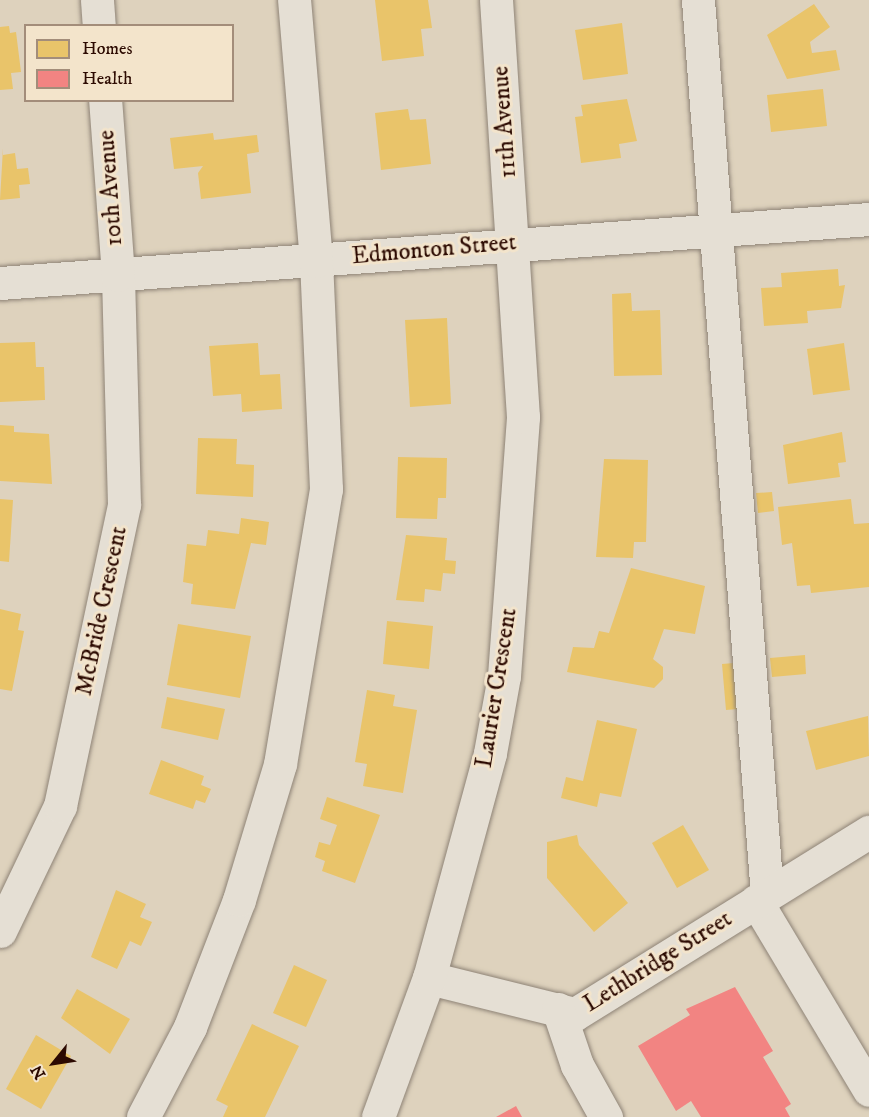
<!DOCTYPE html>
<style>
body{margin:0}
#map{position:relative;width:869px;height:1117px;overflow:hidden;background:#ded2bd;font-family:"IM FELL DW Pica",serif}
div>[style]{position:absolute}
.homes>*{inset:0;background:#e9c46a}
.health>*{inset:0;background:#f28482}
.roads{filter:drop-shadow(0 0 2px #8e8376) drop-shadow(0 0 2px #8e8376)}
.minor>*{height:33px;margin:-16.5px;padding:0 16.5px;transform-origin:16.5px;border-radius:16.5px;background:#e5dfd4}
span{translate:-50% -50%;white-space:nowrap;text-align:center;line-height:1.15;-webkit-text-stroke:6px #f3e4cb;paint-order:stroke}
.street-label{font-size:24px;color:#2c0a01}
.legend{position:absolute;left:24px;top:24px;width:210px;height:78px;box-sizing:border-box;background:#f3e4cb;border:2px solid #a38d7a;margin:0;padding:8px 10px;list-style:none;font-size:18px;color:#2c0a01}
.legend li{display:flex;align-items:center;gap:12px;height:30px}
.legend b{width:30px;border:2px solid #a38d7a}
.north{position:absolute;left:24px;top:1033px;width:60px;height:60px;-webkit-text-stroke:4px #f3e4cb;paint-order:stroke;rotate:240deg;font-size:16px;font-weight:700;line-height:24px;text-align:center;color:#2c0a01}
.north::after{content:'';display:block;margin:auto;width:21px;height:27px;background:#2c0a01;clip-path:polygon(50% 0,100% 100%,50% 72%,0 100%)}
</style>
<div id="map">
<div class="homes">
<i style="clip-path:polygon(375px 0,428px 0,432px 28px,421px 29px,424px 56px,382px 61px)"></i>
<i style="clip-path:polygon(814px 4px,830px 27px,810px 42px,812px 53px,836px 50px,840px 70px,787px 79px,767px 35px)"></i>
<i style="clip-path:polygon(622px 23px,628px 74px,583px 80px,575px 30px)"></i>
<i style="clip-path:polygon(9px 26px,10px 33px,16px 32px,21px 72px,11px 73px,13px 89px,0 90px,0 27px)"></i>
<i style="clip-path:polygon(823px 89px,827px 126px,771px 132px,767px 95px)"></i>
<i style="clip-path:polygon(627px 99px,637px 141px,619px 144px,621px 158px,581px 163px,575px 117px,583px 116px,581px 105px)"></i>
<i style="clip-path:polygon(408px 109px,410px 120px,426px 119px,431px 164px,381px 170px,375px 113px)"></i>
<i style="clip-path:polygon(213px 133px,214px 140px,257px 135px,259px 152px,247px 154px,251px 193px,201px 199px,198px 173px,203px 166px,174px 169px,170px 138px)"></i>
<i style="clip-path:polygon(3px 148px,3px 155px,15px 153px,17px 169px,28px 168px,30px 184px,19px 185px,20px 198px,0 200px)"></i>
<i style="clip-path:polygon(838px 269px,839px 286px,845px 285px,841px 308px,807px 311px,808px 323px,764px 326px,761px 288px,782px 287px,781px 273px)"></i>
<i style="clip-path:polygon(631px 293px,632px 311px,660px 310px,662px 375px,614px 376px,612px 294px)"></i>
<i style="clip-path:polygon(447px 318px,451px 404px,410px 407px,405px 320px)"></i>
<i style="clip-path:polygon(35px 342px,36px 367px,44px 367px,45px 400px,0 402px,0 343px)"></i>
<i style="clip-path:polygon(258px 343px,260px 375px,280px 374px,282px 409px,242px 412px,241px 394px,213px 396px,209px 346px)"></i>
<i style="clip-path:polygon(844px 343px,850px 390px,813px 395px,807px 349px)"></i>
<i style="clip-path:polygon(0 425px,14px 426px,14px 432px,49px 434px,52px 484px,0 481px)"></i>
<i style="clip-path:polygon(842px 432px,846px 462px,838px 463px,840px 477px,788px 484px,783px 445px)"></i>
<i style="clip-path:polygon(198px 438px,237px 439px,236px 464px,254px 465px,253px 497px,196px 494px)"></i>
<i style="clip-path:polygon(398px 457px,447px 458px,446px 498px,438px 498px,437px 519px,396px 518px)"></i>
<i style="clip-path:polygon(604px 459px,648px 460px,646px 542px,634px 542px,633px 558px,596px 557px)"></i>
<i style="clip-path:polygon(772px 492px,774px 511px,758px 513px,756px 493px)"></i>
<i style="clip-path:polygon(0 499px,13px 500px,9px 562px,0 561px)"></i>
<i style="clip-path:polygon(851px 499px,854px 524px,869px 523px,869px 587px,811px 593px,810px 585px,797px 586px,792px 543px,782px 545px,778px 507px)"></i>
<i style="clip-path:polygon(241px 518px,269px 522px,266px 545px,251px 543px,235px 609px,191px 604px,193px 584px,183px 582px,187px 544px,206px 546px,208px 530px,239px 534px)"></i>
<i style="clip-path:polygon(406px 535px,447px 538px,445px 560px,456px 561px,455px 574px,443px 573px,441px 591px,425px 589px,424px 602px,396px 600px)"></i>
<i style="clip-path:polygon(631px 568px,705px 586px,695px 634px,664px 629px,653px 659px,663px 667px,663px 679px,654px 688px,567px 672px,573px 647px,594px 648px,599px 631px,609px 633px)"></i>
<i style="clip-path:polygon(0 609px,21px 614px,18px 630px,24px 631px,12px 691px,0 689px)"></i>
<i style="clip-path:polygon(387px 621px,433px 626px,429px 669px,383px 664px)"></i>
<i style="clip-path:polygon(178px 624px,251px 636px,240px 698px,167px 685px)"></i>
<i style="clip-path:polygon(805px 655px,806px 674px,772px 677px,770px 658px)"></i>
<i style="clip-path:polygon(734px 663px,738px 709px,726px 710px,722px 664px)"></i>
<i style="clip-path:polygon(367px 690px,395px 695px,393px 706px,417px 710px,403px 793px,363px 786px,367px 764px,355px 762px)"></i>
<i style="clip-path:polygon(167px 697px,225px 709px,218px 740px,161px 728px)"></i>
<i style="clip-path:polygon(868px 716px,869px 756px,816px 770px,806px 731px)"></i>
<i style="clip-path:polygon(597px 720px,637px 729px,621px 797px,600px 793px,597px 807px,561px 798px,566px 777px,583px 781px)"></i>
<i style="clip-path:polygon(161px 760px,204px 776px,201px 785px,211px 789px,205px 803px,196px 800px,193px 809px,149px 794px)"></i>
<i style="clip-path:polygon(327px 797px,380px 815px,355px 883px,322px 871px,325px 861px,315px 857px,319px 842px,330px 845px,337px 825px,320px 819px)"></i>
<i style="clip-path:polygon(683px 825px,709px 870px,677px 888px,652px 843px)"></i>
<i style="clip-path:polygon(577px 835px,579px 845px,628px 903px,594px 932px,547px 878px,547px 842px)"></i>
<i style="clip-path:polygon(116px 890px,146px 904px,140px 917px,152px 922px,141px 946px,130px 941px,117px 969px,91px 957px)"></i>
<i style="clip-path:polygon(294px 965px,327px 980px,306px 1027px,273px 1013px)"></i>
<i style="clip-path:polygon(77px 989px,130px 1019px,110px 1054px,61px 1018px)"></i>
<i style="clip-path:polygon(252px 1024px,299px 1046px,265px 1117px,223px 1117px,228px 1106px,216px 1100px)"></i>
<i style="clip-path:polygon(36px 1035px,71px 1056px,41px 1109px,6px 1089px)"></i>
</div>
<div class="health">
<i style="clip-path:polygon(735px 987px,773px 1051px,763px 1057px,791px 1104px,785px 1108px,790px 1117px,701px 1117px,691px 1101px,676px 1111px,638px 1046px,690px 1015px,686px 1009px)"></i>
<i style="clip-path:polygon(516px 1106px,522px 1117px,496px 1117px)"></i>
</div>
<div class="roads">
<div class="minor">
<i style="left:97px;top:0;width:26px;rotate:86deg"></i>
<i style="left:698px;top:0;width:897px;rotate:85.59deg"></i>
<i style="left:0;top:283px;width:871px;rotate:-4.21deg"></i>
<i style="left:756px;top:901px;width:220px;rotate:59.1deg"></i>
<i style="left:0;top:931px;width:139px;rotate:-64.4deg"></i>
<i style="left:60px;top:806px;width:308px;rotate:-78deg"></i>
<i style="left:124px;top:505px;width:230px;rotate:-91.5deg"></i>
<i style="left:118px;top:275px;width:175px;rotate:-94.2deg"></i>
<i style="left:429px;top:978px;width:150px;rotate:13.9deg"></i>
<i style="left:575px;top:1014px;width:346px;rotate:-31.8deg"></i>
<i style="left:558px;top:1009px;width:59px;rotate:71.3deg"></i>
<i style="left:577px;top:1065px;width:60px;rotate:60.9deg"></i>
<i style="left:143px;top:1117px;width:102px;rotate:-62.4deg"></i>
<i style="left:190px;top:1027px;width:136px;rotate:-68.9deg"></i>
<i style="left:239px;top:900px;width:142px;rotate:-73.2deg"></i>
<i style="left:280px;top:764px;width:279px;rotate:-80.5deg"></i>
<i style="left:326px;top:489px;width:228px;rotate:-92.5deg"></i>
<i style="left:316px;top:261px;width:262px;rotate:-94.8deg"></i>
<i style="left:378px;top:1117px;width:148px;rotate:-69.9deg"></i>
<i style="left:429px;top:978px;width:233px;rotate:-74.8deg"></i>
<i style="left:490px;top:753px;width:78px;rotate:-79.7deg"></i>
<i style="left:504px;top:676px;width:260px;rotate:-85.8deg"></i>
<i style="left:523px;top:417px;width:418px;rotate:-93.7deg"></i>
</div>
</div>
<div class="street-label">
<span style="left:505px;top:122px;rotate:-94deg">11th Avenue</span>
<span style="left:111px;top:188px;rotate:-94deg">10th Avenue</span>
<span style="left:434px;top:250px;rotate:-5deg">Edmonton Street</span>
<span style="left:102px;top:611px;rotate:-78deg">McBride Crescent</span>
<span style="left:497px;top:688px;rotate:-81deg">Laurier Crescent</span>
<span style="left:658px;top:962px;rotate:-32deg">Lethbridge Street</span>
</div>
<ul class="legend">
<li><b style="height:16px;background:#e9c46a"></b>Homes</li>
<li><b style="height:16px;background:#f28482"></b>Health</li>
</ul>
<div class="north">N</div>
</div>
